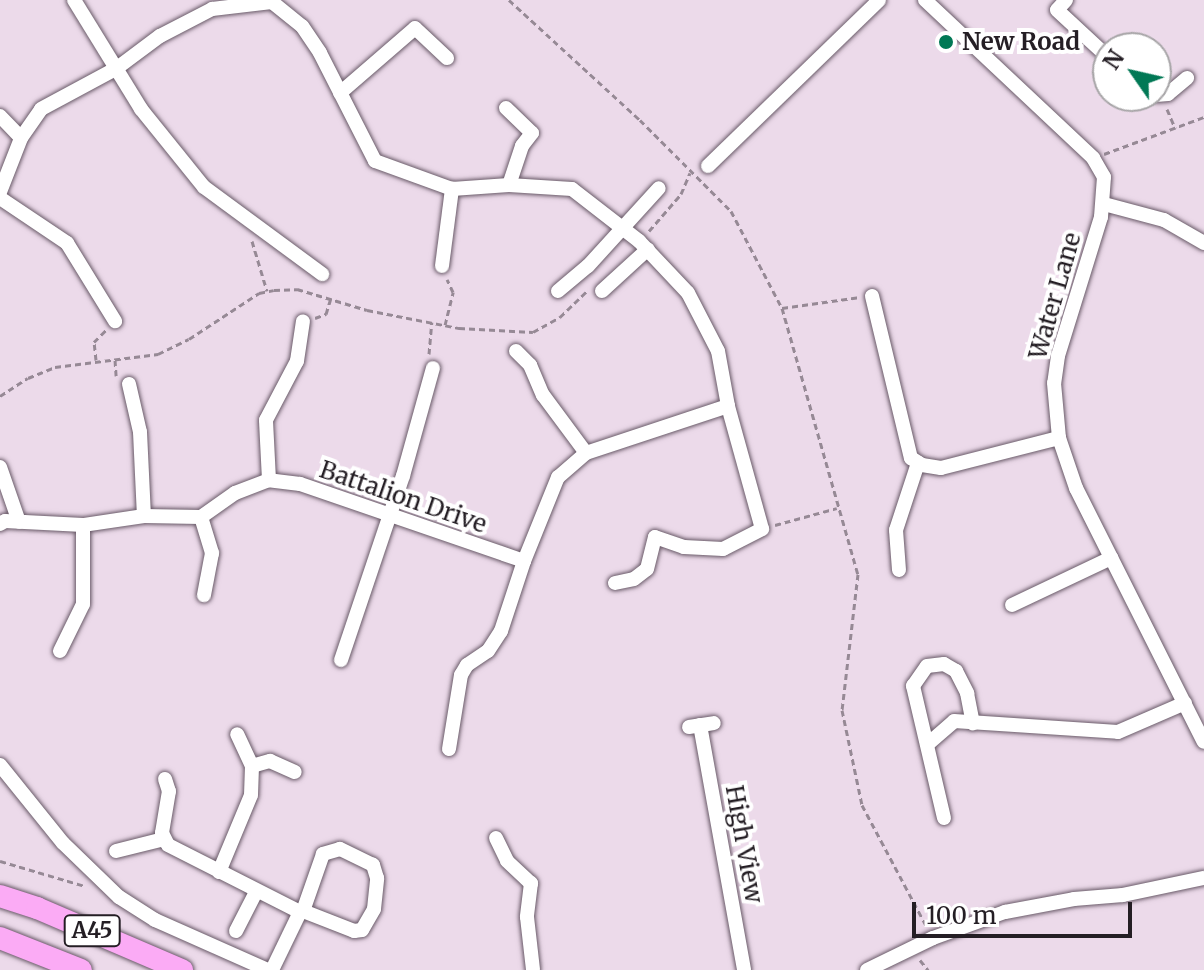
<!DOCTYPE html>
<style>
body{margin:0}
#map{position:relative;width:1204px;height:970px;overflow:hidden;background:#ecdaea;font-family:Merriweather,serif}
div>[style]{position:absolute}
.path>*{height:3px;margin-top:-1.5px;transform-origin:0;background:repeating-linear-gradient(90deg,#968995 0 6px,transparent 0 10px)}
.roads{filter:drop-shadow(0 0 2px #695a68) drop-shadow(0 0 2px #695a68)}
.minor>*{height:14px;margin:-7px;padding:0 7px;transform-origin:7px;border-radius:7px;background:#fff}
.highway>*{height:22px;margin:-11px;padding:0 11px;transform-origin:11px;border-radius:11px;background:#fbabf5}
.dots>*{width:22px;height:22px;translate:-50% -50%;box-sizing:border-box;border:4px solid #fff;border-radius:50%}
span{translate:-50% -50%;white-space:nowrap;text-align:center;line-height:1.15;-webkit-text-stroke:8px #fff;paint-order:stroke}
.shield-label span{padding:2px 6px;background:#fff;border:2px solid;border-radius:6px;-webkit-text-stroke-width:0}
.shield-label{font-size:22px;color:#241e24;font-weight:700}
.poi-label{font-size:24px;color:#241e24;font-weight:700}
.left{translate:0 -50%;text-align:left}
.street-label{font-size:24px;color:#241e24}
.north{position:absolute;left:1092px;top:32px;width:80px;height:80px;box-sizing:border-box;background:#fff;border:2px solid #a7a5a7;border-radius:50%;rotate:304deg;font-size:22px;font-weight:700;line-height:32px;text-align:center;color:#241e24}
.north::after{content:'';display:block;margin:auto;width:28px;height:36px;background:#017855;clip-path:polygon(50% 0,100% 100%,50% 72%,0 100%)}
.scale{position:absolute;left:912px;top:902px;width:220px;height:36px;box-sizing:border-box;border:4px solid #241e24;border-top:0;padding-left:10px;font-size:24px;line-height:28px;white-space:nowrap;color:#241e24;-webkit-text-stroke:6px #fff;paint-order:stroke}
</style>
<div id="map">
<div class="path">
<i style="left:509px;top:0;width:178px;rotate:42.5deg"></i>
<i style="left:640px;top:120px;width:129px;rotate:45deg"></i>
<i style="left:731px;top:211px;width:110px;rotate:62.3deg"></i>
<i style="left:782px;top:308px;width:277px;rotate:74.1deg"></i>
<i style="left:858px;top:574px;width:137px;rotate:96.7deg"></i>
<i style="left:842px;top:710px;width:97px;rotate:78.1deg"></i>
<i style="left:862px;top:805px;width:138px;rotate:62deg"></i>
<i style="left:1167px;top:109px;width:21px;rotate:67deg"></i>
<i style="left:1104px;top:154px;width:107px;rotate:-20.3deg"></i>
<i style="left:649px;top:231px;width:49px;rotate:-49.1deg"></i>
<i style="left:681px;top:194px;width:23px;rotate:-67deg"></i>
<i style="left:252px;top:241px;width:52px;rotate:73.3deg"></i>
<i style="left:782px;top:308px;width:79px;rotate:-8deg"></i>
<i style="left:315px;top:318px;width:12px;rotate:-20deg"></i>
<i style="left:326px;top:314px;width:17px;rotate:-73deg"></i>
<i style="left:445px;top:325px;width:34px;rotate:-76deg"></i>
<i style="left:453px;top:292px;width:14px;rotate:-115deg"></i>
<i style="left:429px;top:354px;width:32px;rotate:-85deg"></i>
<i style="left:96px;top:360px;width:18px;rotate:-96deg"></i>
<i style="left:94px;top:342px;width:18px;rotate:-45deg"></i>
<i style="left:115px;top:360px;width:16px;rotate:86deg"></i>
<i style="left:0;top:396px;width:33px;rotate:-33deg"></i>
<i style="left:28px;top:378px;width:29px;rotate:-22deg"></i>
<i style="left:55px;top:367px;width:104px;rotate:-7.2deg"></i>
<i style="left:158px;top:354px;width:34px;rotate:-26deg"></i>
<i style="left:189px;top:339px;width:84px;rotate:-33.3deg"></i>
<i style="left:259px;top:293px;width:15px;rotate:-11deg"></i>
<i style="left:274px;top:290px;width:23px;rotate:-2deg"></i>
<i style="left:297px;top:289px;width:73px;rotate:16.7deg"></i>
<i style="left:367px;top:310px;width:94px;rotate:11.1deg"></i>
<i style="left:459px;top:328px;width:74px;rotate:3.1deg"></i>
<i style="left:533px;top:332px;width:31px;rotate:-29deg"></i>
<i style="left:560px;top:317px;width:40px;rotate:-44deg"></i>
<i style="left:775px;top:525px;width:64px;rotate:-15.3deg"></i>
<i style="left:0;top:861px;width:89px;rotate:16.4deg"></i>
<i style="left:920px;top:960px;width:13px;rotate:51deg"></i>
</div>
<div class="roads">
<div class="minor">
<i style="left:74px;top:0;width:128px;rotate:58.4deg"></i>
<i style="left:141px;top:109px;width:100px;rotate:51.1deg"></i>
<i style="left:204px;top:187px;width:147px;rotate:36.4deg"></i>
<i style="left:925px;top:0;width:231px;rotate:43.2deg"></i>
<i style="left:1093px;top:158px;width:22px;rotate:60deg"></i>
<i style="left:1104px;top:177px;width:40px;rotate:94.3deg"></i>
<i style="left:1101px;top:217px;width:145px;rotate:107.2deg"></i>
<i style="left:1058px;top:356px;width:27px;rotate:98deg"></i>
<i style="left:1054px;top:383px;width:55px;rotate:84.8deg"></i>
<i style="left:1059px;top:438px;width:53px;rotate:71.2deg"></i>
<i style="left:1076px;top:488px;width:284px;rotate:63.3deg"></i>
<i style="left:1066px;top:0;width:13px;rotate:132deg"></i>
<i style="left:1057px;top:10px;width:69px;rotate:42.7deg"></i>
<i style="left:340px;top:93px;width:99px;rotate:-40.9deg"></i>
<i style="left:415px;top:28px;width:44px;rotate:43.2deg"></i>
<i style="left:1156px;top:95px;width:12px;rotate:-5deg"></i>
<i style="left:1168px;top:94px;width:25px;rotate:-40deg"></i>
<i style="left:506px;top:108px;width:36px;rotate:44deg"></i>
<i style="left:532px;top:133px;width:16px;rotate:128deg"></i>
<i style="left:522px;top:146px;width:41px;rotate:108.4deg"></i>
<i style="left:0;top:116px;width:30px;rotate:46deg"></i>
<i style="left:708px;top:166px;width:238px;rotate:-44.1deg"></i>
<i style="left:0;top:192px;width:58px;rotate:-68.7deg"></i>
<i style="left:21px;top:138px;width:35px;rotate:-55deg"></i>
<i style="left:41px;top:109px;width:86px;rotate:-28.3deg"></i>
<i style="left:117px;top:68px;width:54px;rotate:-36.7deg"></i>
<i style="left:160px;top:36px;width:59px;rotate:-27.4deg"></i>
<i style="left:212px;top:9px;width:60px;rotate:-6.7deg"></i>
<i style="left:272px;top:2px;width:38px;rotate:39deg"></i>
<i style="left:302px;top:26px;width:32px;rotate:56deg"></i>
<i style="left:320px;top:53px;width:121px;rotate:63deg"></i>
<i style="left:375px;top:161px;width:82px;rotate:20deg"></i>
<i style="left:452px;top:189px;width:57px;rotate:-4deg"></i>
<i style="left:509px;top:185px;width:63px;rotate:3.6deg"></i>
<i style="left:572px;top:189px;width:85px;rotate:37.8deg"></i>
<i style="left:639px;top:241px;width:71px;rotate:46.7deg"></i>
<i style="left:688px;top:293px;width:65px;rotate:62.7deg"></i>
<i style="left:718px;top:351px;width:56px;rotate:79.7deg"></i>
<i style="left:728px;top:406px;width:150px;rotate:161.7deg"></i>
<i style="left:586px;top:453px;width:37px;rotate:139deg"></i>
<i style="left:558px;top:477px;width:91px;rotate:112deg"></i>
<i style="left:524px;top:561px;width:237px;rotate:-161deg"></i>
<i style="left:300px;top:484px;width:31px;rotate:-173deg"></i>
<i style="left:269px;top:480px;width:36px;rotate:159deg"></i>
<i style="left:235px;top:493px;width:42px;rotate:144.8deg"></i>
<i style="left:201px;top:517px;width:57px;rotate:-179deg"></i>
<i style="left:144px;top:516px;width:62px;rotate:171.6deg"></i>
<i style="left:83px;top:525px;width:78px;rotate:-177.1deg"></i>
<i style="left:5px;top:521px;width:6px;rotate:149deg"></i>
<i style="left:0;top:198px;width:81px;rotate:33.9deg"></i>
<i style="left:67px;top:243px;width:92px;rotate:58.4deg"></i>
<i style="left:1104px;top:204px;width:62px;rotate:14.9deg"></i>
<i style="left:1164px;top:220px;width:46px;rotate:29.9deg"></i>
<i style="left:442px;top:266px;width:78px;rotate:-82.6deg"></i>
<i style="left:558px;top:291px;width:39px;rotate:-40deg"></i>
<i style="left:588px;top:266px;width:105px;rotate:-47.7deg"></i>
<i style="left:602px;top:291px;width:62px;rotate:-42.4deg"></i>
<i style="left:872px;top:296px;width:167px;rotate:76.5deg"></i>
<i style="left:911px;top:458px;width:13px;rotate:32deg"></i>
<i style="left:922px;top:465px;width:19px;rotate:9deg"></i>
<i style="left:941px;top:468px;width:122px;rotate:-14.3deg"></i>
<i style="left:516px;top:351px;width:20px;rotate:45deg"></i>
<i style="left:530px;top:365px;width:33px;rotate:67deg"></i>
<i style="left:543px;top:395px;width:72px;rotate:53.4deg"></i>
<i style="left:129px;top:384px;width:49px;rotate:77.1deg"></i>
<i style="left:140px;top:432px;width:84px;rotate:87.3deg"></i>
<i style="left:0;top:467px;width:58px;rotate:70.9deg"></i>
<i style="left:269px;top:480px;width:60px;rotate:-92.9deg"></i>
<i style="left:266px;top:420px;width:67px;rotate:-62.3deg"></i>
<i style="left:297px;top:361px;width:40px;rotate:-81.5deg"></i>
<i style="left:201px;top:517px;width:38px;rotate:73deg"></i>
<i style="left:212px;top:553px;width:43px;rotate:100.8deg"></i>
<i style="left:899px;top:570px;width:40px;rotate:-94.3deg"></i>
<i style="left:896px;top:530px;width:71px;rotate:-71.8deg"></i>
<i style="left:615px;top:583px;width:19px;rotate:-12deg"></i>
<i style="left:634px;top:579px;width:16px;rotate:-38deg"></i>
<i style="left:647px;top:569px;width:33px;rotate:-76deg"></i>
<i style="left:655px;top:537px;width:31px;rotate:19deg"></i>
<i style="left:684px;top:547px;width:39px;rotate:3deg"></i>
<i style="left:723px;top:549px;width:44px;rotate:-27.1deg"></i>
<i style="left:762px;top:529px;width:128px;rotate:-105.5deg"></i>
<i style="left:1012px;top:605px;width:110px;rotate:-25.4deg"></i>
<i style="left:60px;top:651px;width:52px;rotate:-63.9deg"></i>
<i style="left:83px;top:604px;width:79px;rotate:-90deg"></i>
<i style="left:341px;top:660px;width:194px;rotate:-71.4deg"></i>
<i style="left:403px;top:476px;width:112px;rotate:-74.5deg"></i>
<i style="left:700px;top:725px;width:249px;rotate:79.8deg"></i>
<i style="left:689px;top:727px;width:25px;rotate:-9deg"></i>
<i style="left:929px;top:743px;width:33px;rotate:-41deg"></i>
<i style="left:954px;top:721px;width:164px;rotate:3.8deg"></i>
<i style="left:1118px;top:732px;width:73px;rotate:-23.4deg"></i>
<i style="left:449px;top:749px;width:75px;rotate:-80.8deg"></i>
<i style="left:461px;top:675px;width:12px;rotate:-59deg"></i>
<i style="left:467px;top:665px;width:25px;rotate:-34deg"></i>
<i style="left:488px;top:651px;width:24px;rotate:-57deg"></i>
<i style="left:501px;top:631px;width:74px;rotate:-71.8deg"></i>
<i style="left:0;top:765px;width:100px;rotate:51.1deg"></i>
<i style="left:63px;top:843px;width:78px;rotate:44deg"></i>
<i style="left:119px;top:897px;width:43px;rotate:32.6deg"></i>
<i style="left:155px;top:920px;width:124px;rotate:23.9deg"></i>
<i style="left:252px;top:766px;width:19px;rotate:-16deg"></i>
<i style="left:270px;top:761px;width:27px;rotate:24deg"></i>
<i style="left:165px;top:779px;width:13px;rotate:72deg"></i>
<i style="left:169px;top:791px;width:43px;rotate:99.5deg"></i>
<i style="left:162px;top:833px;width:13px;rotate:63deg"></i>
<i style="left:168px;top:845px;width:148px;rotate:26.9deg"></i>
<i style="left:300px;top:912px;width:3px;rotate:-18deg"></i>
<i style="left:303px;top:911px;width:55px;rotate:21.4deg"></i>
<i style="left:354px;top:931px;width:8px;rotate:-7deg"></i>
<i style="left:362px;top:930px;width:24px;rotate:-60deg"></i>
<i style="left:374px;top:909px;width:31px;rotate:-84deg"></i>
<i style="left:377px;top:878px;width:14px;rotate:-107deg"></i>
<i style="left:373px;top:865px;width:37px;rotate:-154deg"></i>
<i style="left:340px;top:849px;width:18px;rotate:164deg"></i>
<i style="left:323px;top:854px;width:60px;rotate:109.3deg"></i>
<i style="left:944px;top:818px;width:136px;rotate:-103.2deg"></i>
<i style="left:913px;top:686px;width:24px;rotate:-55deg"></i>
<i style="left:927px;top:666px;width:17px;rotate:-7deg"></i>
<i style="left:944px;top:664px;width:14px;rotate:30deg"></i>
<i style="left:956px;top:671px;width:25px;rotate:63deg"></i>
<i style="left:967px;top:693px;width:31px;rotate:79deg"></i>
<i style="left:496px;top:838px;width:25px;rotate:64deg"></i>
<i style="left:507px;top:861px;width:33px;rotate:43deg"></i>
<i style="left:531px;top:883px;width:34px;rotate:97deg"></i>
<i style="left:527px;top:917px;width:53px;rotate:83.5deg"></i>
<i style="left:116px;top:851px;width:49px;rotate:-14deg"></i>
<i style="left:219px;top:872px;width:83px;rotate:-67.4deg"></i>
<i style="left:251px;top:795px;width:29px;rotate:-88deg"></i>
<i style="left:252px;top:766px;width:35px;rotate:-115deg"></i>
<i style="left:236px;top:931px;width:44px;rotate:-62.9deg"></i>
<i style="left:272px;top:970px;width:64px;rotate:-64.2deg"></i>
<i style="left:867px;top:970px;width:73px;rotate:-25.9deg"></i>
<i style="left:933px;top:938px;width:77px;rotate:-19.9deg"></i>
<i style="left:1005px;top:912px;width:70px;rotate:-10.7deg"></i>
<i style="left:1074px;top:899px;width:49px;rotate:-4.7deg"></i>
<i style="left:1123px;top:895px;width:83px;rotate:-11.9deg"></i>
</div>
<div class="highway">
<i style="left:0;top:896px;width:39px;rotate:18deg"></i>
<i style="left:37px;top:908px;width:158px;rotate:23.2deg"></i>
<i style="left:0;top:938px;width:87px;rotate:21.6deg"></i>
</div>
</div>
<div class="dots">
<i style="left:946px;top:42px;background:#017855"></i>
</div>
<div class="shield-label">
<span style="left:92px;top:931px">A45</span>
</div>
<div class="poi-label">
<span class="left" style="left:962px;top:42px">New Road</span>
</div>
<div class="street-label">
<span style="left:1055px;top:296px;rotate:-74deg">Water Lane</span>
<span style="left:403px;top:497px;rotate:19deg">Battalion Drive</span>
<span style="left:744px;top:844px;rotate:80deg">High View</span>
</div>
<div class="north">N</div>
<div class="scale">100 m</div>
</div>
